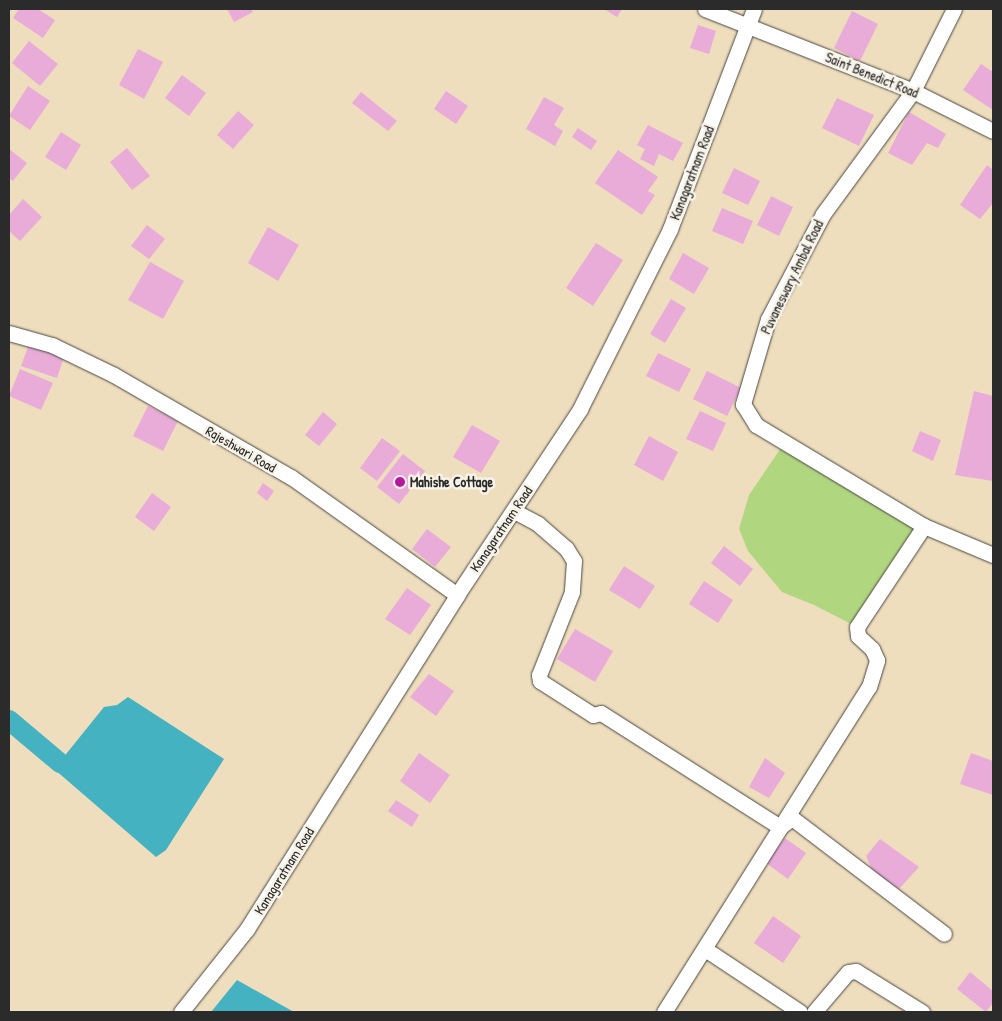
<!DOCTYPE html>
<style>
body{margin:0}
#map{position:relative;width:1002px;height:1021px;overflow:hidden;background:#eedebd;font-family:"Patrick Hand",sans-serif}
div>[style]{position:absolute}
.green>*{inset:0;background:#b1d680}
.water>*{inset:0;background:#45b2c1}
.canal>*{height:20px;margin:-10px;padding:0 10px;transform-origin:10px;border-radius:10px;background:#45b2c1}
.building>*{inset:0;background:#e9abd8}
.roads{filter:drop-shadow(0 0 1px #484641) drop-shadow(0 0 1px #484641)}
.minor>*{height:15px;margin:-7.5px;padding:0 7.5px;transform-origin:7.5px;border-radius:7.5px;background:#fff}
.dots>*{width:14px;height:14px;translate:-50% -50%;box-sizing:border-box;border:2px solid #f7f3e8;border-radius:50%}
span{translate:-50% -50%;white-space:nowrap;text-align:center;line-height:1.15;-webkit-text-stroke:5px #f7f3e8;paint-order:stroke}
.street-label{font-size:14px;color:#2b2b2b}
.poi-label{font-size:14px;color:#2b2b2b;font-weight:700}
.left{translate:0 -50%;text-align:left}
.frame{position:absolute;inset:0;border:10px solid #2b2b2b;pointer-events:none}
</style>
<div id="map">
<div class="green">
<i style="clip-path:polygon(785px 442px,924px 526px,857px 627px,814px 605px,782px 592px,748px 551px,739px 529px,749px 495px)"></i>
</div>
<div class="water">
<i style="clip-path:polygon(128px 697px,224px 759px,166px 850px,156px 857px,54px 769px,104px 707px,117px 705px)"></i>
<i style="clip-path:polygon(237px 980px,294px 1012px,211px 1012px)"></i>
</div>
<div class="canal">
<i style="left:9px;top:720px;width:67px;rotate:40.1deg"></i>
</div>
<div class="building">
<i style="clip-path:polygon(19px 9px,38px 9px,55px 20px,43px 38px,13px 18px)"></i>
<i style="clip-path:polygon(227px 9px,251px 9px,253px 12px,234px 22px)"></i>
<i style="clip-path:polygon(604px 9px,622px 9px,617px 17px)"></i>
<i style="clip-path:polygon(852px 11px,878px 24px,860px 61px,834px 48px)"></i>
<i style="clip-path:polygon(698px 25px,716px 31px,709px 54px,690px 48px)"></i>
<i style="clip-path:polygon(29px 41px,58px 64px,40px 86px,12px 63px)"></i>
<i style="clip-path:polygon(138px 49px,163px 62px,144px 99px,119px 85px)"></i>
<i style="clip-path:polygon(981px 64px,993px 72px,993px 110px,963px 90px)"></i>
<i style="clip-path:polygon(182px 75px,206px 93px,189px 116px,165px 98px)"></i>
<i style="clip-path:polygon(28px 86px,50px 101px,30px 130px,9px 116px)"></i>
<i style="clip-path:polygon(446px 91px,468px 106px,456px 124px,434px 109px)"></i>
<i style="clip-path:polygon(361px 92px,397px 121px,388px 131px,352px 103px)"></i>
<i style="clip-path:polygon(544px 97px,564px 108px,554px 125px,563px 131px,555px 146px,526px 129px)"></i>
<i style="clip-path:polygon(837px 98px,874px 115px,859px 146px,822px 128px)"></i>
<i style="clip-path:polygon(238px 111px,254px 125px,233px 149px,217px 135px)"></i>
<i style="clip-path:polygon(909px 112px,946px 134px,938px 148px,927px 143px,912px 165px,888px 153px)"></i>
<i style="clip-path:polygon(648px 125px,683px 143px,673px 161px,659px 154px,654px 166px,640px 159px,645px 149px,637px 145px)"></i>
<i style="clip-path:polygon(578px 128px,597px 141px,591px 150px,572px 137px)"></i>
<i style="clip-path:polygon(61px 132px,81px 145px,66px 170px,45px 157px)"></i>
<i style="clip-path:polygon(127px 148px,150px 176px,132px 190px,110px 162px)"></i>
<i style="clip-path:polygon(9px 149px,27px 163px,13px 181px,9px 178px)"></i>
<i style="clip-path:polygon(618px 150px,658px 177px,648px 191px,655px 195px,642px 215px,595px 183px)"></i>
<i style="clip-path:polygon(987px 165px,993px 170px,993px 203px,980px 219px,960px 205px)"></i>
<i style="clip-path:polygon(734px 168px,760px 181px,748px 205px,722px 193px)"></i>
<i style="clip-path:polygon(771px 196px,793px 207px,779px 236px,757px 225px)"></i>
<i style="clip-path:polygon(23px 199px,42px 217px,20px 241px,9px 231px,9px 215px)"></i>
<i style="clip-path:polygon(722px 208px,753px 221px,743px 244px,712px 231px)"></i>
<i style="clip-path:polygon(147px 225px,165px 239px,149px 259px,131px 246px)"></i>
<i style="clip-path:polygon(268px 227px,299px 245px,278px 281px,248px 263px)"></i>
<i style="clip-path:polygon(596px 243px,623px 260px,593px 306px,566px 288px)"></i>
<i style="clip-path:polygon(683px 253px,709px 268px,694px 294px,669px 279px)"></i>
<i style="clip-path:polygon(150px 262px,184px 281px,163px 319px,128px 300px)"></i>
<i style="clip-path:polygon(671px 299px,686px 308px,665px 343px,650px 334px)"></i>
<i style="clip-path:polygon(30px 342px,65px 354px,57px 378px,21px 366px)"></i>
<i style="clip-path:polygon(658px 353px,691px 369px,679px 392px,646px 376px)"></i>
<i style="clip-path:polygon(20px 369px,53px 383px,41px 410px,9px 396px)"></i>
<i style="clip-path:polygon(707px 371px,741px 388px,727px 416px,693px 399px)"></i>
<i style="clip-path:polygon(974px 391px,993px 396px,993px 481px,955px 475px)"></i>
<i style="clip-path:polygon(148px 406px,178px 421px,163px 451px,133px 436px)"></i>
<i style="clip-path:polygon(700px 411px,726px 423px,713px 451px,686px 439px)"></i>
<i style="clip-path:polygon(323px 412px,337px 424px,319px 446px,305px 435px)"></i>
<i style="clip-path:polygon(472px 425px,500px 441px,481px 473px,453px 457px)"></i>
<i style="clip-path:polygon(920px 431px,941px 440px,933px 461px,912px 451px)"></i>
<i style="clip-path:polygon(649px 436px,678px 452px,663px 481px,634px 465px)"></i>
<i style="clip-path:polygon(382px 438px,400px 451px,377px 481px,360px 468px)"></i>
<i style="clip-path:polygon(403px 454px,425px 471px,399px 504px,377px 487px)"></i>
<i style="clip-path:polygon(263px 483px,274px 491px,267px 501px,257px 493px)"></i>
<i style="clip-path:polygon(152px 493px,171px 507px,154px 531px,135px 517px)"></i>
<i style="clip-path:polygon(427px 529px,451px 547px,435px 567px,412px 549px)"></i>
<i style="clip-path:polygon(724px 546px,753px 569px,740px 586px,711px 563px)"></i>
<i style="clip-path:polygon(624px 566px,655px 586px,640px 609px,609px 590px)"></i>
<i style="clip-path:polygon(704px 581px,733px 600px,718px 623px,689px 604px)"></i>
<i style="clip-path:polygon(407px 588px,431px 605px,410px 635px,385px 619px)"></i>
<i style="clip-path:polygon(575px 629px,613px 651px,595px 682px,557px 659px)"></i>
<i style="clip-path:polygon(429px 674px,454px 691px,436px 716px,410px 697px)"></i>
<i style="clip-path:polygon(419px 753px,450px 775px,430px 803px,400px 781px)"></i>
<i style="clip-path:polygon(971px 753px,993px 761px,993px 795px,960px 784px)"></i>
<i style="clip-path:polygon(765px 758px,785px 773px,769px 798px,749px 787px)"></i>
<i style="clip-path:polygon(396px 800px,419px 815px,412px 827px,388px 811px)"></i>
<i style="clip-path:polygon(785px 838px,806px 853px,788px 879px,766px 863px)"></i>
<i style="clip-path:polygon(880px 839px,919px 867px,899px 889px,873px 872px,866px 856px)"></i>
<i style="clip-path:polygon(773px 916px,801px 936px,783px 963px,754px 943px)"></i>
<i style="clip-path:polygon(970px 972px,993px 991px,993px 1003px,986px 1012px,957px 989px)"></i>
</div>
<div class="roads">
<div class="minor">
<i style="left:705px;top:9px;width:224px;rotate:21.5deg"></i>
<i style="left:913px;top:91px;width:89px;rotate:26.6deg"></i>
<i style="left:954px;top:9px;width:92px;rotate:116.6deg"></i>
<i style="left:913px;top:91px;width:152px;rotate:126.2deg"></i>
<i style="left:823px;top:214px;width:119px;rotate:117.6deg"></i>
<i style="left:768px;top:319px;width:89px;rotate:106.4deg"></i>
<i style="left:743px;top:404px;width:25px;rotate:58deg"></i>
<i style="left:756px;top:425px;width:196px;rotate:31deg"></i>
<i style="left:924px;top:526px;width:75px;rotate:22.8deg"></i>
<i style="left:9px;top:333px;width:45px;rotate:15.6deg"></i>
<i style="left:52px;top:345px;width:69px;rotate:25.8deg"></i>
<i style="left:114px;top:375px;width:204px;rotate:30deg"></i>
<i style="left:291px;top:477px;width:204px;rotate:35.4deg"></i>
<i style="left:514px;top:511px;width:27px;rotate:28deg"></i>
<i style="left:538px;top:524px;width:37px;rotate:41deg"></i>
<i style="left:566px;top:548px;width:15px;rotate:58deg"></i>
<i style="left:574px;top:561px;width:31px;rotate:94deg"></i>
<i style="left:572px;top:592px;width:89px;rotate:111.7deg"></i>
<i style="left:539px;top:675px;width:6px;rotate:81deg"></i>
<i style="left:540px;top:681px;width:63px;rotate:32.7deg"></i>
<i style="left:593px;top:715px;width:8px;rotate:-14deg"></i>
<i style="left:601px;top:713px;width:212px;rotate:32.5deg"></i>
<i style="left:780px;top:827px;width:15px;rotate:-37deg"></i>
<i style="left:792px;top:818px;width:191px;rotate:37.3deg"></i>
<i style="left:705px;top:949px;width:114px;rotate:33.6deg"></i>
<i style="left:181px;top:1012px;width:106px;rotate:-51.5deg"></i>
<i style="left:247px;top:929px;width:395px;rotate:-57.8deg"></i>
<i style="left:457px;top:595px;width:223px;rotate:-56.5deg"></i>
<i style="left:580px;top:409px;width:201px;rotate:-63.4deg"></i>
<i style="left:670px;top:229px;width:235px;rotate:-69.1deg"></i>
<i style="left:664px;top:1012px;width:384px;rotate:-57.8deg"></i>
<i style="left:869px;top:687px;width:28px;rotate:-73deg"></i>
<i style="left:877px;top:660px;width:12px;rotate:-114deg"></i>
<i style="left:872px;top:649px;width:19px;rotate:-137deg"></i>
<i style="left:858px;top:636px;width:9px;rotate:-96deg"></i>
<i style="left:857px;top:627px;width:121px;rotate:-56.4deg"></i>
<i style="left:814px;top:1012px;width:52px;rotate:-49.6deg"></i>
<i style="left:848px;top:972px;width:8px;rotate:-7deg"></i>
<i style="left:856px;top:971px;width:78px;rotate:31.8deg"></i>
</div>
</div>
<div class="dots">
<i style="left:400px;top:482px;background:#b5179e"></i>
</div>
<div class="street-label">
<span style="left:872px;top:75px;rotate:22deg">Saint Benedict Road</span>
<span style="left:692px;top:173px;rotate:-69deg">Kanagaratnam Road</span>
<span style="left:792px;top:277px;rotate:-64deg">Puvaneswary Ambal Road</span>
<span style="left:241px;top:449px;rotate:30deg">Rajeshwari Road</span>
<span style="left:501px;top:529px;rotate:-56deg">Kanagaratnam Road</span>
<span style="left:284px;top:871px;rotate:-58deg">Kanagaratnam Road</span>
</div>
<div class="poi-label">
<span class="left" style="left:410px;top:482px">Mahishe Cottage</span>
</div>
<div class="frame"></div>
</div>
